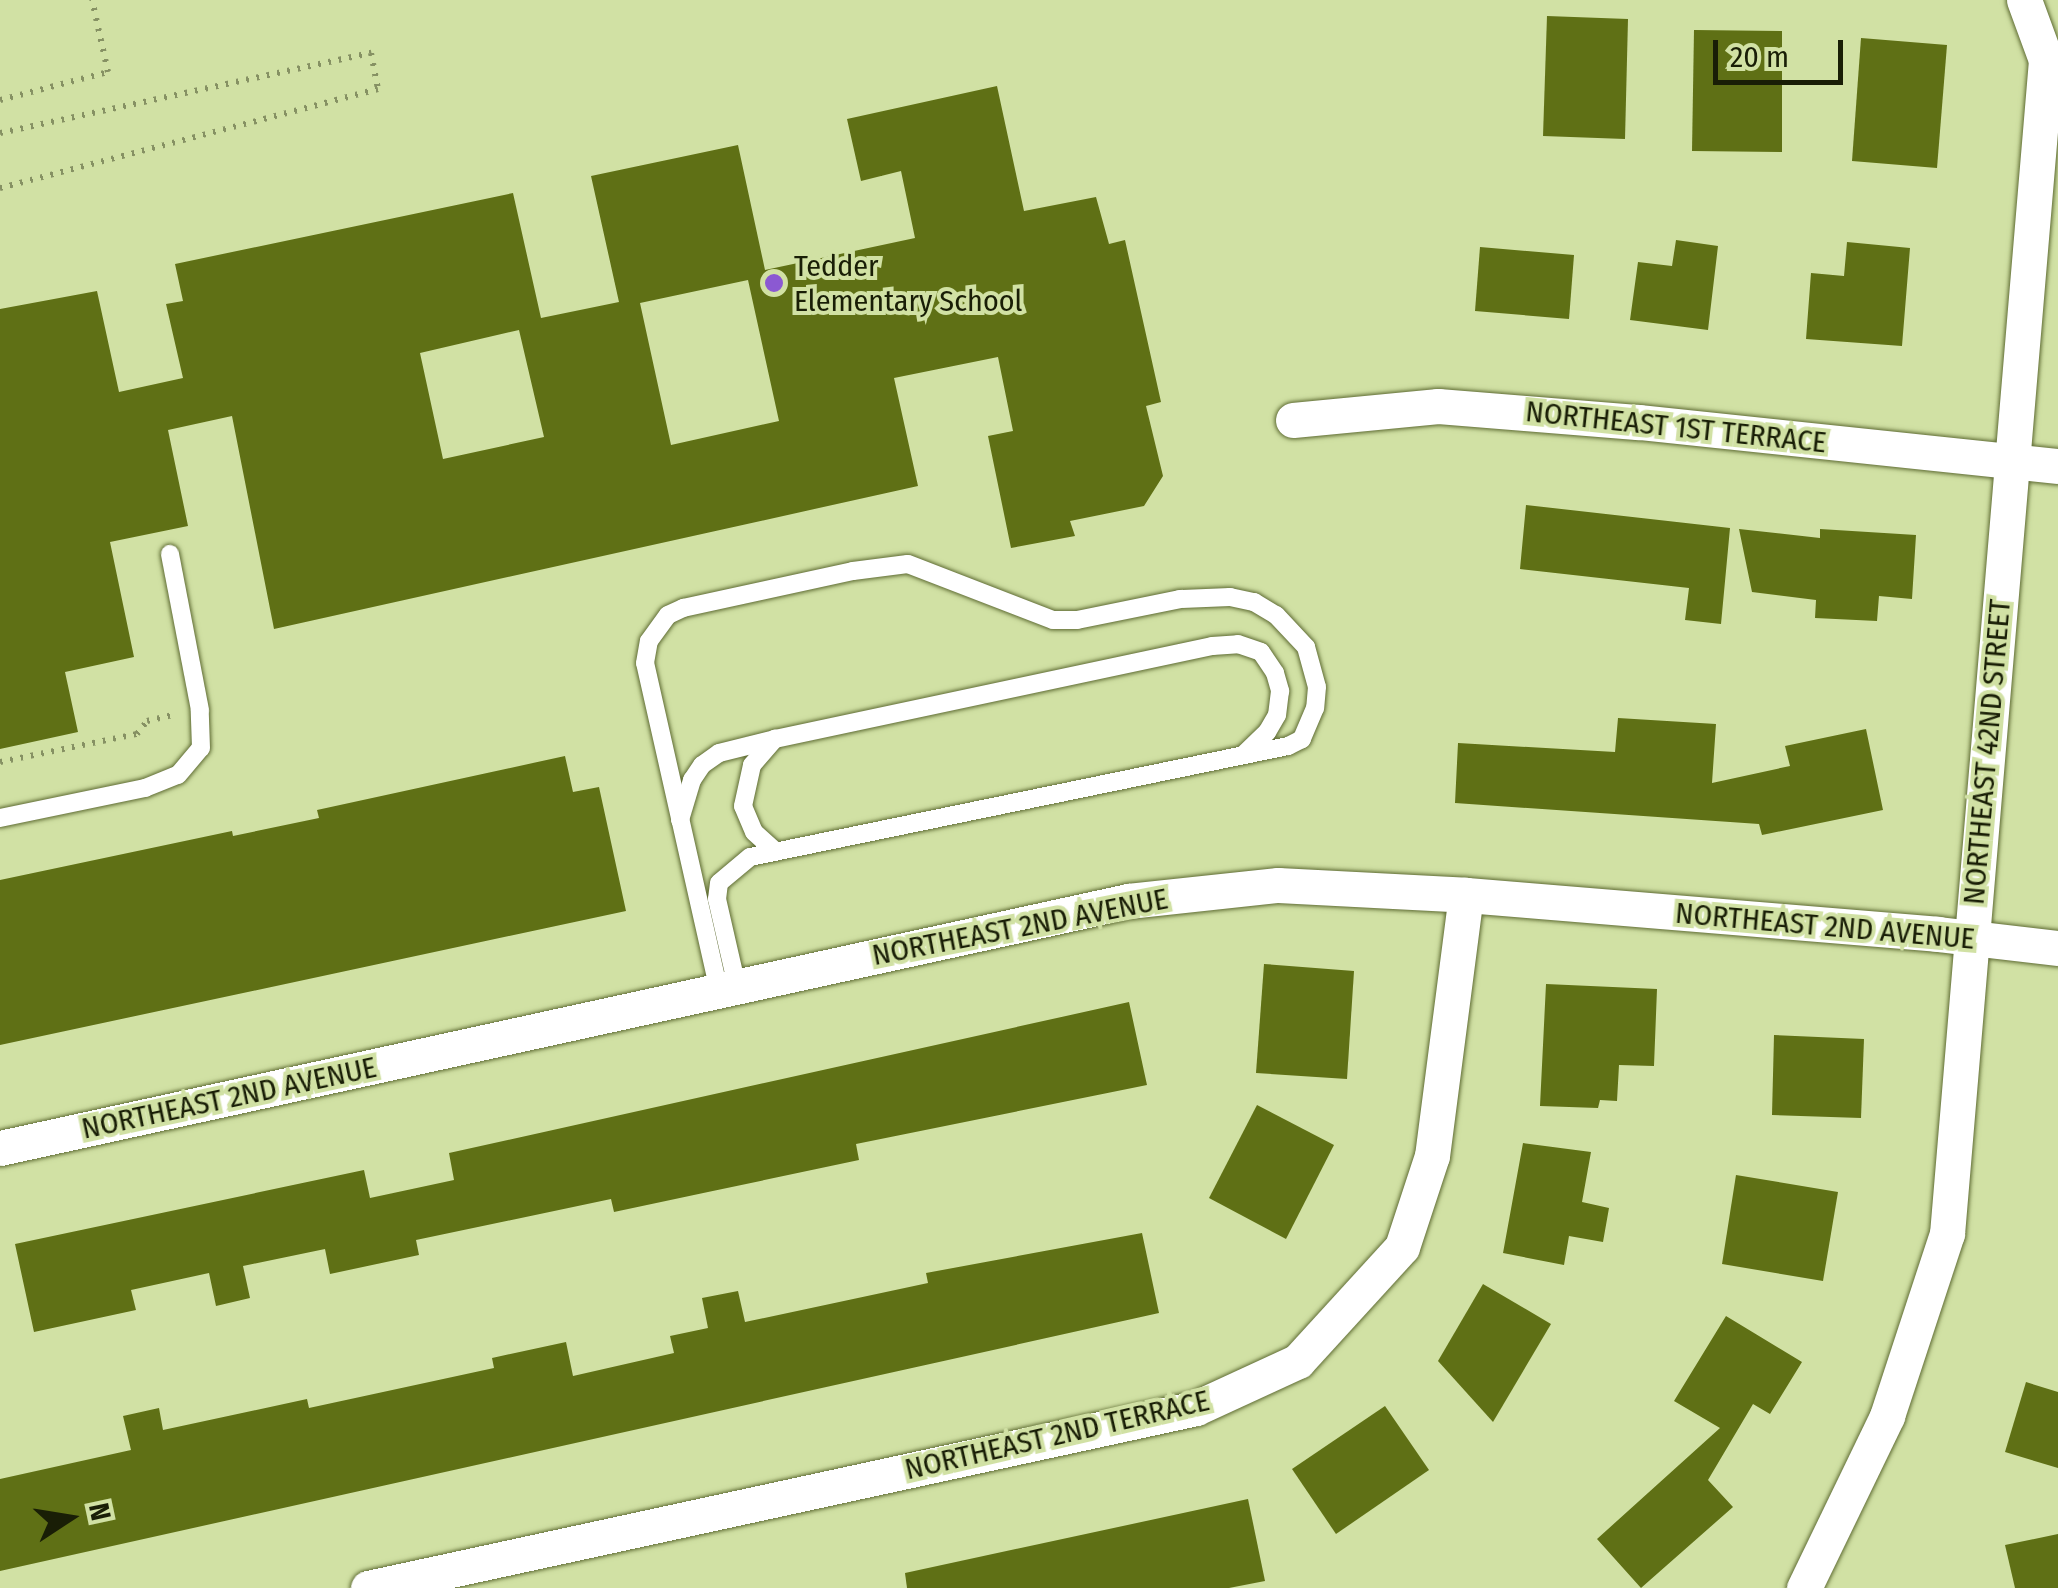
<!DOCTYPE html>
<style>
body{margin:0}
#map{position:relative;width:2058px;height:1588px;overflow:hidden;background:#d1e1a4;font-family:"Fira Sans Condensed",sans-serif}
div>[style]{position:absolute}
.building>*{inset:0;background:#5f7015}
.path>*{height:6px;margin-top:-3px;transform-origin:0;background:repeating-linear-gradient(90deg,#869163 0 2.5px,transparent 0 10.5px)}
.roads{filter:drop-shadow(0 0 2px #5f6c34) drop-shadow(0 0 2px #5f6c34)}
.service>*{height:18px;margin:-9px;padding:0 9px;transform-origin:9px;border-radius:9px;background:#fff}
.minor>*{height:35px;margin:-17.5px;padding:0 17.5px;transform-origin:17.5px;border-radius:17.5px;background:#fff}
.dots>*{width:28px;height:28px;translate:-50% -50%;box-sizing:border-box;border:5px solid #d1e1a4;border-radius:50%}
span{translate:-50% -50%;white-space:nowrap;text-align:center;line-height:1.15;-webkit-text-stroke:8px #d1e1a4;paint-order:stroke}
.poi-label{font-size:30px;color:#191e06}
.left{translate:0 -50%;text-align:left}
.street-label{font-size:30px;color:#191e06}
.north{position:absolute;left:20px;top:1468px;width:100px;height:100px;-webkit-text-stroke:8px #d1e1a4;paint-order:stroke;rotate:78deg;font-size:28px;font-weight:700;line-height:40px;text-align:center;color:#191e06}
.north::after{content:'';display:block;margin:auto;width:35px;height:45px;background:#191e06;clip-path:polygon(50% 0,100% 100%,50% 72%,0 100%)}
.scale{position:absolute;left:1713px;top:40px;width:130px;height:45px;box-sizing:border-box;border:5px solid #191e06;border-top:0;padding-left:12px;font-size:30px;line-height:35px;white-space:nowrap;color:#191e06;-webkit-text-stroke:8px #d1e1a4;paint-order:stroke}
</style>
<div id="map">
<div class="building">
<i style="clip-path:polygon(1547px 16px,1628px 19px,1625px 139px,1543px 136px)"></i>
<i style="clip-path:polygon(1694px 30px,1782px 31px,1782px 152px,1692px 151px)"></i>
<i style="clip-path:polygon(1861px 38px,1947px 45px,1937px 168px,1852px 161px)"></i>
<i style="clip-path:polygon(evenodd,997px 86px,1024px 211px,1096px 197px,1109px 244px,1125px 240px,1161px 402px,1146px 406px,1163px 476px,1144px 506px,1070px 521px,1075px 536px,1011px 548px,988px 436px,1013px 431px,998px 357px,894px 378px,918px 486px,274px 629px,232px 416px,168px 430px,188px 526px,110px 542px,134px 657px,65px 672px,78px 732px,0 749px,0 309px,97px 291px,119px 392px,183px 378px,166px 304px,183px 301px,175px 264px,513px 193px,541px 318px,619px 302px,591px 176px,738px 145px,765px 270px,915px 238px,901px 171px,861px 181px,847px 119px,997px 86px,748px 280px,779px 421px,671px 445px,640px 303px,748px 280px,997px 86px,519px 330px,544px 437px,443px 459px,420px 353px,519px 330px)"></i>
<i style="clip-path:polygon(1676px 240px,1718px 246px,1708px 330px,1630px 320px,1638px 262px,1672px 266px)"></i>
<i style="clip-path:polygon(1847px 242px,1910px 248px,1902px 346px,1806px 339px,1811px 273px,1844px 276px)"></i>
<i style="clip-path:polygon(1480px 247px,1574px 255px,1569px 319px,1475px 311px)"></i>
<i style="clip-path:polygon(1526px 505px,1730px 528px,1721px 624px,1685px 620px,1689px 588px,1520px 569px)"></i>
<i style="clip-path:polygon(1739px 529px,1820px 538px,1820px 529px,1916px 535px,1912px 599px,1879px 596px,1877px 621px,1815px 618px,1816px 600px,1752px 592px)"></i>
<i style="clip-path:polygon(1618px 718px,1716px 724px,1712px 783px,1790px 766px,1785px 746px,1866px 729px,1883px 810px,1762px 835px,1759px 824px,1455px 803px,1458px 743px,1615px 752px)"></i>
<i style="clip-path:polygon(565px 756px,573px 792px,599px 787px,626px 911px,0 1045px,0 880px,232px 831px,233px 836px,319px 818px,317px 810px)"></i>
<i style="clip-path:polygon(1264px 964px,1354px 971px,1347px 1079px,1256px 1073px)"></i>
<i style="clip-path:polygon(1546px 984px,1657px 989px,1654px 1066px,1619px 1065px,1617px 1101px,1600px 1100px,1598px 1108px,1540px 1106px)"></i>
<i style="clip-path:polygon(1129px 1002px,1147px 1085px,856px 1144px,859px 1160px,708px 1192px,614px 1212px,611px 1199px,416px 1240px,419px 1255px,330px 1274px,325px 1249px,243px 1266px,250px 1298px,216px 1306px,209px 1273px,131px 1290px,136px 1310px,34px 1332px,15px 1244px,364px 1170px,370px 1198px,454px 1180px,449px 1153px)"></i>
<i style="clip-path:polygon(1774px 1035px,1864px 1039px,1861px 1118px,1772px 1115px)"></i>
<i style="clip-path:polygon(1257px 1105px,1334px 1145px,1286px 1239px,1209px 1198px)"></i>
<i style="clip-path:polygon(1523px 1143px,1591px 1152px,1582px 1202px,1609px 1208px,1603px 1242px,1569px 1236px,1564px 1265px,1503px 1253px)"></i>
<i style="clip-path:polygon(1736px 1175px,1838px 1192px,1823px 1281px,1722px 1264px)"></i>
<i style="clip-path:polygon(1142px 1233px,1159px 1313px,0 1571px,0 1479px,131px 1450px,123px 1416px,159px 1408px,163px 1430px,307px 1399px,309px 1408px,494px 1368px,492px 1358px,566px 1342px,573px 1376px,674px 1353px,670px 1336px,708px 1328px,702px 1298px,738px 1291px,745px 1322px,928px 1283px,926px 1273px)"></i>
<i style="clip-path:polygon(1483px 1284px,1551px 1324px,1493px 1422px,1438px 1361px)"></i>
<i style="clip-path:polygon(1726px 1316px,1802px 1362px,1770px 1414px,1753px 1404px,1708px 1480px,1733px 1507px,1641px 1588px,1597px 1539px,1720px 1428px,1674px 1401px)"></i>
<i style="clip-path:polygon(2026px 1382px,2058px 1392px,2058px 1468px,2005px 1452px)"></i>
<i style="clip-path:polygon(1385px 1406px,1429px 1470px,1336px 1534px,1292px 1469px)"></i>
<i style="clip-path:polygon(1248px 1499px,1265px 1581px,1229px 1588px,907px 1588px,905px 1573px)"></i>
<i style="clip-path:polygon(2058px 1534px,2058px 1588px,2015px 1588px,2005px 1545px)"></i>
</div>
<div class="path">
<i style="left:0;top:100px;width:112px;rotate:-14.5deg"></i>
<i style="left:108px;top:72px;width:74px;rotate:-102.5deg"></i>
<i style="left:0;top:133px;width:380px;rotate:-12.2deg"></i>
<i style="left:371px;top:53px;width:37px;rotate:79deg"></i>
<i style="left:378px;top:89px;width:391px;rotate:165.3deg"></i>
<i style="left:0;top:762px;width:140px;rotate:-11.6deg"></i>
<i style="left:137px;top:734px;width:16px;rotate:-52deg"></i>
<i style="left:147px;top:721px;width:28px;rotate:-13deg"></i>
</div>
<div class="roads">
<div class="service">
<i style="left:0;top:818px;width:148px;rotate:-11.7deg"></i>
<i style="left:145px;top:788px;width:35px;rotate:-22deg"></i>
<i style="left:178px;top:775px;width:35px;rotate:-50deg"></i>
<i style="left:201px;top:748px;width:38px;rotate:-92deg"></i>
<i style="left:200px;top:710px;width:159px;rotate:-100.9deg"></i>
<i style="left:680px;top:820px;width:42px;rotate:-73.3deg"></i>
<i style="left:692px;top:780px;width:18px;rotate:-56deg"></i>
<i style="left:702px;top:765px;width:21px;rotate:-35deg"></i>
<i style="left:719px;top:753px;width:58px;rotate:-14deg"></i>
<i style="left:775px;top:851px;width:28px;rotate:-138deg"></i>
<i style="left:754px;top:832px;width:28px;rotate:-113deg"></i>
<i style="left:743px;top:806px;width:42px;rotate:-77.6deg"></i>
<i style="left:752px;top:765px;width:35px;rotate:-49deg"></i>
<i style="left:775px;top:739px;width:447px;rotate:-12deg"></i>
<i style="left:1212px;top:646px;width:26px;rotate:-4deg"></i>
<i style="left:1238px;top:644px;width:24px;rotate:19deg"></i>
<i style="left:1261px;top:652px;width:25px;rotate:56deg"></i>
<i style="left:1275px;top:673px;width:19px;rotate:74deg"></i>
<i style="left:1280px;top:691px;width:24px;rotate:97deg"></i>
<i style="left:1277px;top:715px;width:20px;rotate:120deg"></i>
<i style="left:1267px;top:732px;width:32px;rotate:136deg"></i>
<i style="left:719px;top:991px;width:336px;rotate:-102.7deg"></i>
<i style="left:645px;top:663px;width:22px;rotate:-80deg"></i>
<i style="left:649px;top:641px;width:32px;rotate:-54deg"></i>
<i style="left:668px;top:615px;width:17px;rotate:-25deg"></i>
<i style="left:683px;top:608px;width:174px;rotate:-12.3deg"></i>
<i style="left:853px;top:571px;width:55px;rotate:-7.3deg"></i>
<i style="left:908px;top:564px;width:155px;rotate:21.1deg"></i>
<i style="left:1053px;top:620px;width:24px"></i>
<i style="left:1077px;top:620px;width:105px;rotate:-11.5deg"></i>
<i style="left:1180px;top:599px;width:50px;rotate:-2.3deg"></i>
<i style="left:1230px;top:597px;width:25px;rotate:12deg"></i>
<i style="left:1254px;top:602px;width:26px;rotate:31deg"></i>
<i style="left:1276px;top:615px;width:44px;rotate:46.8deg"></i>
<i style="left:1306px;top:647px;width:41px;rotate:74.6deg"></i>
<i style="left:1317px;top:687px;width:21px;rotate:95deg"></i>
<i style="left:1315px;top:708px;width:34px;rotate:113deg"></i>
<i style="left:1302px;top:739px;width:16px;rotate:153deg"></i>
<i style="left:1288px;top:746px;width:549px;rotate:168.34deg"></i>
<i style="left:750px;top:857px;width:40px;rotate:140deg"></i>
<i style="left:719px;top:883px;width:16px;rotate:97deg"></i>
<i style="left:717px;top:899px;width:89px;rotate:77.1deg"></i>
</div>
<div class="minor">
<i style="left:1293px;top:420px;width:146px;rotate:-5.5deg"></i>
<i style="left:1438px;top:406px;width:202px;rotate:4.6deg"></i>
<i style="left:1639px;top:422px;width:421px;rotate:6deg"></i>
<i style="left:0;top:1148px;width:1155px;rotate:-12.35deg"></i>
<i style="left:1128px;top:901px;width:151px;rotate:-6.1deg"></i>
<i style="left:1278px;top:885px;width:188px;rotate:3deg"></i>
<i style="left:1466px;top:895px;width:473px;rotate:4.7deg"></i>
<i style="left:1937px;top:934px;width:122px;rotate:6.6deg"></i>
<i style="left:368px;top:1588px;width:847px;rotate:-12.26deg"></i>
<i style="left:1196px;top:1408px;width:112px;rotate:-24.7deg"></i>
<i style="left:1298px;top:1361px;width:154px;rotate:-47.6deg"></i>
<i style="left:1402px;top:1247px;width:96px;rotate:-71.8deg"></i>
<i style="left:1432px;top:1156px;width:263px;rotate:-82.6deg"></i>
<i style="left:1804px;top:1588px;width:191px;rotate:-64.2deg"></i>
<i style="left:1887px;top:1416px;width:192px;rotate:-71.8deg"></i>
<i style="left:1947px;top:1234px;width:1178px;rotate:-85.18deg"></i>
<i style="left:2046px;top:60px;width:64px;rotate:-110.1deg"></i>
</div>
</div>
<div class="dots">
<i style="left:774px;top:283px;background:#8b59d2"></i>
</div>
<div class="poi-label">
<span class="left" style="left:794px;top:283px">Tedder<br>Elementary School</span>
</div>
<div class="street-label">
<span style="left:1676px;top:427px;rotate:6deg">NORTHEAST 1ST TERRACE</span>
<span style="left:1987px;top:752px;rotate:-85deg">NORTHEAST 42ND STREET</span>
<span style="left:1825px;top:926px;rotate:5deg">NORTHEAST 2ND AVENUE</span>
<span style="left:1020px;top:927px;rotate:-11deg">NORTHEAST 2ND AVENUE</span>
<span style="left:229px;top:1098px;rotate:-12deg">NORTHEAST 2ND AVENUE</span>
<span style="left:1057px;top:1435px;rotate:-13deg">NORTHEAST 2ND TERRACE</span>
</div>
<div class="north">N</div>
<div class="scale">20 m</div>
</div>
